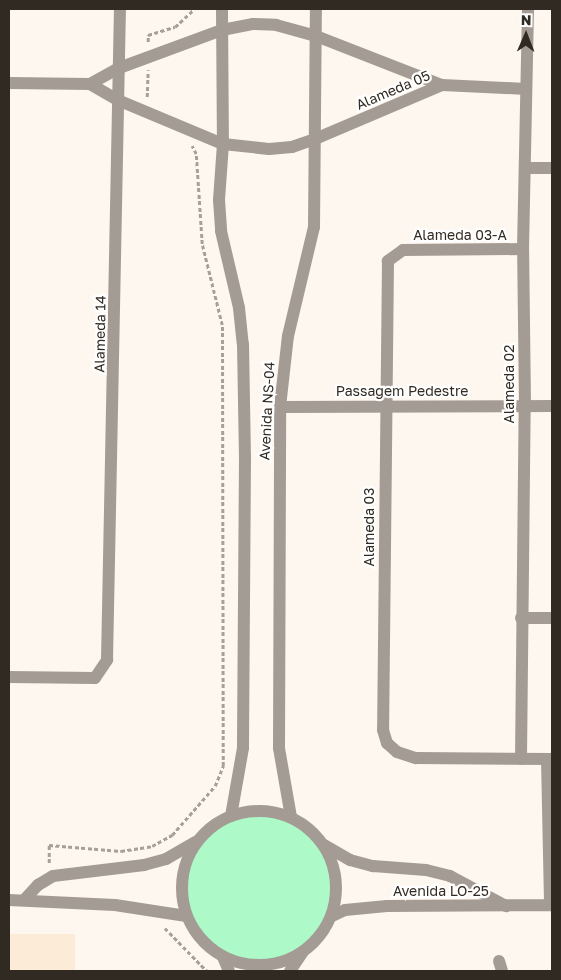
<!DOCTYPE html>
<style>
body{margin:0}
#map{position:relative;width:561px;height:980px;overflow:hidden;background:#fef7ef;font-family:"Golos Text",sans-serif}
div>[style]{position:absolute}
.built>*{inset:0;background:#fcebd6}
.green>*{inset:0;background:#adf9c7}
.round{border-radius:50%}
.path>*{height:2.5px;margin-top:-1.25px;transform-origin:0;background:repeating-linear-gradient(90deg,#a7a098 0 4px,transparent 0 6.5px)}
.minor>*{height:12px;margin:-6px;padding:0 6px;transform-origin:6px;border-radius:6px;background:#a49c94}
.minor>.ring{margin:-6px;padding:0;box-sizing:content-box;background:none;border:12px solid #a49c94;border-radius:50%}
span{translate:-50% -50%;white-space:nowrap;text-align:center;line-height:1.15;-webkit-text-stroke:4.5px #fff;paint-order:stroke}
.street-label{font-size:14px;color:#302a22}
.frame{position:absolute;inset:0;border:10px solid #302a22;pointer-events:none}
.north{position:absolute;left:501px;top:10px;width:50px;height:50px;-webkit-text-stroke:4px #fff;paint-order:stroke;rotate:1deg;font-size:14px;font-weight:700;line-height:20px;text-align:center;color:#302a22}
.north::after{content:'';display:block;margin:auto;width:18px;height:22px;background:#302a22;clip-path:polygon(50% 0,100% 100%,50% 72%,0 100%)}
</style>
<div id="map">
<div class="built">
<i style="clip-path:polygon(9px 934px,75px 934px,75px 971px,9px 971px)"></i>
</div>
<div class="green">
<i class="round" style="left:183px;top:813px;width:152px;height:152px"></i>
</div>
<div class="path">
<i style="left:148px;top:42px;width:7px;rotate:-90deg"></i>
<i style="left:148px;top:35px;width:28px;rotate:-17deg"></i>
<i style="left:175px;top:27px;width:26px;rotate:-43deg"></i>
<i style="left:147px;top:97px;width:27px;rotate:-88deg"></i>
<i style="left:49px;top:863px;width:18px;rotate:-90deg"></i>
<i style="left:49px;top:845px;width:72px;rotate:4.8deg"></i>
<i style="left:121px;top:851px;width:31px;rotate:-9deg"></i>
<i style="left:152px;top:846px;width:23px;rotate:-29deg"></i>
<i style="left:172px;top:835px;width:65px;rotate:-48.7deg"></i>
<i style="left:215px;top:786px;width:22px;rotate:-68deg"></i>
<i style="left:223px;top:766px;width:441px;rotate:-90.1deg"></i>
<i style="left:222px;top:325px;width:83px;rotate:-103.9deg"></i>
<i style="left:202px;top:244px;width:90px;rotate:-93.8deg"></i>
<i style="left:196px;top:154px;width:9px;rotate:-117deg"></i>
<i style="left:165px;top:928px;width:60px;rotate:45.7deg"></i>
</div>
<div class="minor">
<i style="left:222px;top:9px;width:135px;rotate:89.6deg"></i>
<i style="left:223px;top:144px;width:56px;rotate:94.1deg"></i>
<i style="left:219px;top:200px;width:31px;rotate:86deg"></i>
<i style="left:221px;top:231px;width:79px;rotate:76.8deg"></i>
<i style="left:239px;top:308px;width:36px;rotate:84deg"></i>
<i style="left:243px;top:344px;width:113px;rotate:89deg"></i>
<i style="left:245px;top:457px;width:291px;rotate:90.4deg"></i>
<i style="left:243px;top:748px;width:69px;rotate:100deg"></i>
<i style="left:9px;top:83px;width:81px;rotate:0.7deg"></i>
<i style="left:90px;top:84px;width:34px;rotate:30deg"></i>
<i style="left:120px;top:101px;width:112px;rotate:22.7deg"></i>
<i style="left:223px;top:144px;width:46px;rotate:6.2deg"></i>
<i style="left:269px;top:149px;width:23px;rotate:-5deg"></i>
<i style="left:292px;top:147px;width:24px;rotate:-19deg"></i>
<i style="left:315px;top:139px;width:138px;rotate:-23deg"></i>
<i style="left:90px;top:84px;width:33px;rotate:-29deg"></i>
<i style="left:119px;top:68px;width:110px;rotate:-20.3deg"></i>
<i style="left:222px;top:30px;width:32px;rotate:-11deg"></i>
<i style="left:253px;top:24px;width:23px;rotate:2deg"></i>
<i style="left:276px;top:25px;width:41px;rotate:15.4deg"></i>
<i style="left:316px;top:36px;width:135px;rotate:21.3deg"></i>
<i style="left:442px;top:85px;width:84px;rotate:2.7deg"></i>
<i style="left:527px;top:168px;width:25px"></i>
<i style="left:523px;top:249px;width:120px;rotate:179.5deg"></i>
<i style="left:403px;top:250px;width:19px;rotate:144deg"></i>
<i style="left:388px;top:261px;width:469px;rotate:90.6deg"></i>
<i style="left:383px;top:730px;width:14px;rotate:73deg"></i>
<i style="left:387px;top:743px;width:13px;rotate:42deg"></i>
<i style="left:397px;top:752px;width:20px;rotate:18deg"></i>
<i style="left:416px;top:758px;width:136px;rotate:0.4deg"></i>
<i style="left:280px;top:407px;width:272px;rotate:-0.2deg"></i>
<i style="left:521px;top:618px;width:31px"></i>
<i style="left:9px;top:677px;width:86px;rotate:0.7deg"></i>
<i style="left:95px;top:678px;width:22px;rotate:-56deg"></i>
<i style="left:107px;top:660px;width:651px;rotate:-88.86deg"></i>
<i style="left:521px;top:759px;width:354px;rotate:-89.4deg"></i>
<i style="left:525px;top:405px;width:156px;rotate:-90.7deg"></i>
<i style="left:523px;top:249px;width:240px;rotate:-88.8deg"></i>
<i style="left:547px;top:759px;width:146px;rotate:88.8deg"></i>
<i class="ring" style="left:182px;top:811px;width:142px;height:142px"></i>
<i style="left:291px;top:817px;width:70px;rotate:-99.9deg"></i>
<i style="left:279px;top:748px;width:341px;rotate:-89.8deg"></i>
<i style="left:280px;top:407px;width:71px;rotate:-83.6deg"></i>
<i style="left:288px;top:336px;width:112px;rotate:-76.6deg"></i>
<i style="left:314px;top:227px;width:218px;rotate:-89.5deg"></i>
<i style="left:324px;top:845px;width:30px;rotate:30deg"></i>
<i style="left:350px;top:860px;width:24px;rotate:15deg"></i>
<i style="left:373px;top:866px;width:53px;rotate:4.3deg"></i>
<i style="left:426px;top:870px;width:25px;rotate:14deg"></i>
<i style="left:450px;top:876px;width:64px;rotate:28.2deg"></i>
<i style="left:9px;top:900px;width:106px;rotate:2.7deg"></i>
<i style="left:115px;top:905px;width:72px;rotate:8.8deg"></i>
<i style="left:24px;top:900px;width:21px;rotate:-47deg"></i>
<i style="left:38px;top:885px;width:17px;rotate:-31deg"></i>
<i style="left:53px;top:876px;width:92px;rotate:-6.9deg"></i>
<i style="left:144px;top:865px;width:23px;rotate:-15deg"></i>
<i style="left:166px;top:859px;width:34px;rotate:-30deg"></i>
<i style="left:332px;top:916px;width:14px;rotate:-25deg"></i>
<i style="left:345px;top:910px;width:42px;rotate:-5.4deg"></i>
<i style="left:387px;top:906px;width:165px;rotate:-0.3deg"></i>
<i style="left:223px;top:957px;width:15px;rotate:67deg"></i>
<i style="left:499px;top:961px;width:10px;rotate:73deg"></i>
<i style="left:290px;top:971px;width:23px;rotate:-56deg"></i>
</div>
<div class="street-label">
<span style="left:393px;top:90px;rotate:-23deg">Alameda 05</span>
<span style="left:460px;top:235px">Alameda 03-A</span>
<span style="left:100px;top:334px;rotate:-89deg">Alameda 14</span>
<span style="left:509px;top:384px;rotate:-90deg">Alameda 02</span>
<span style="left:402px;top:391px">Passagem Pedestre</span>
<span style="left:267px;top:411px;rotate:-87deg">Avenida NS-04</span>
<span style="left:369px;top:527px;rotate:-90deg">Alameda 03</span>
<span style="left:441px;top:891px">Avenida LO-25</span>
</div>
<div class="frame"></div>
<div class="north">N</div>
</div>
